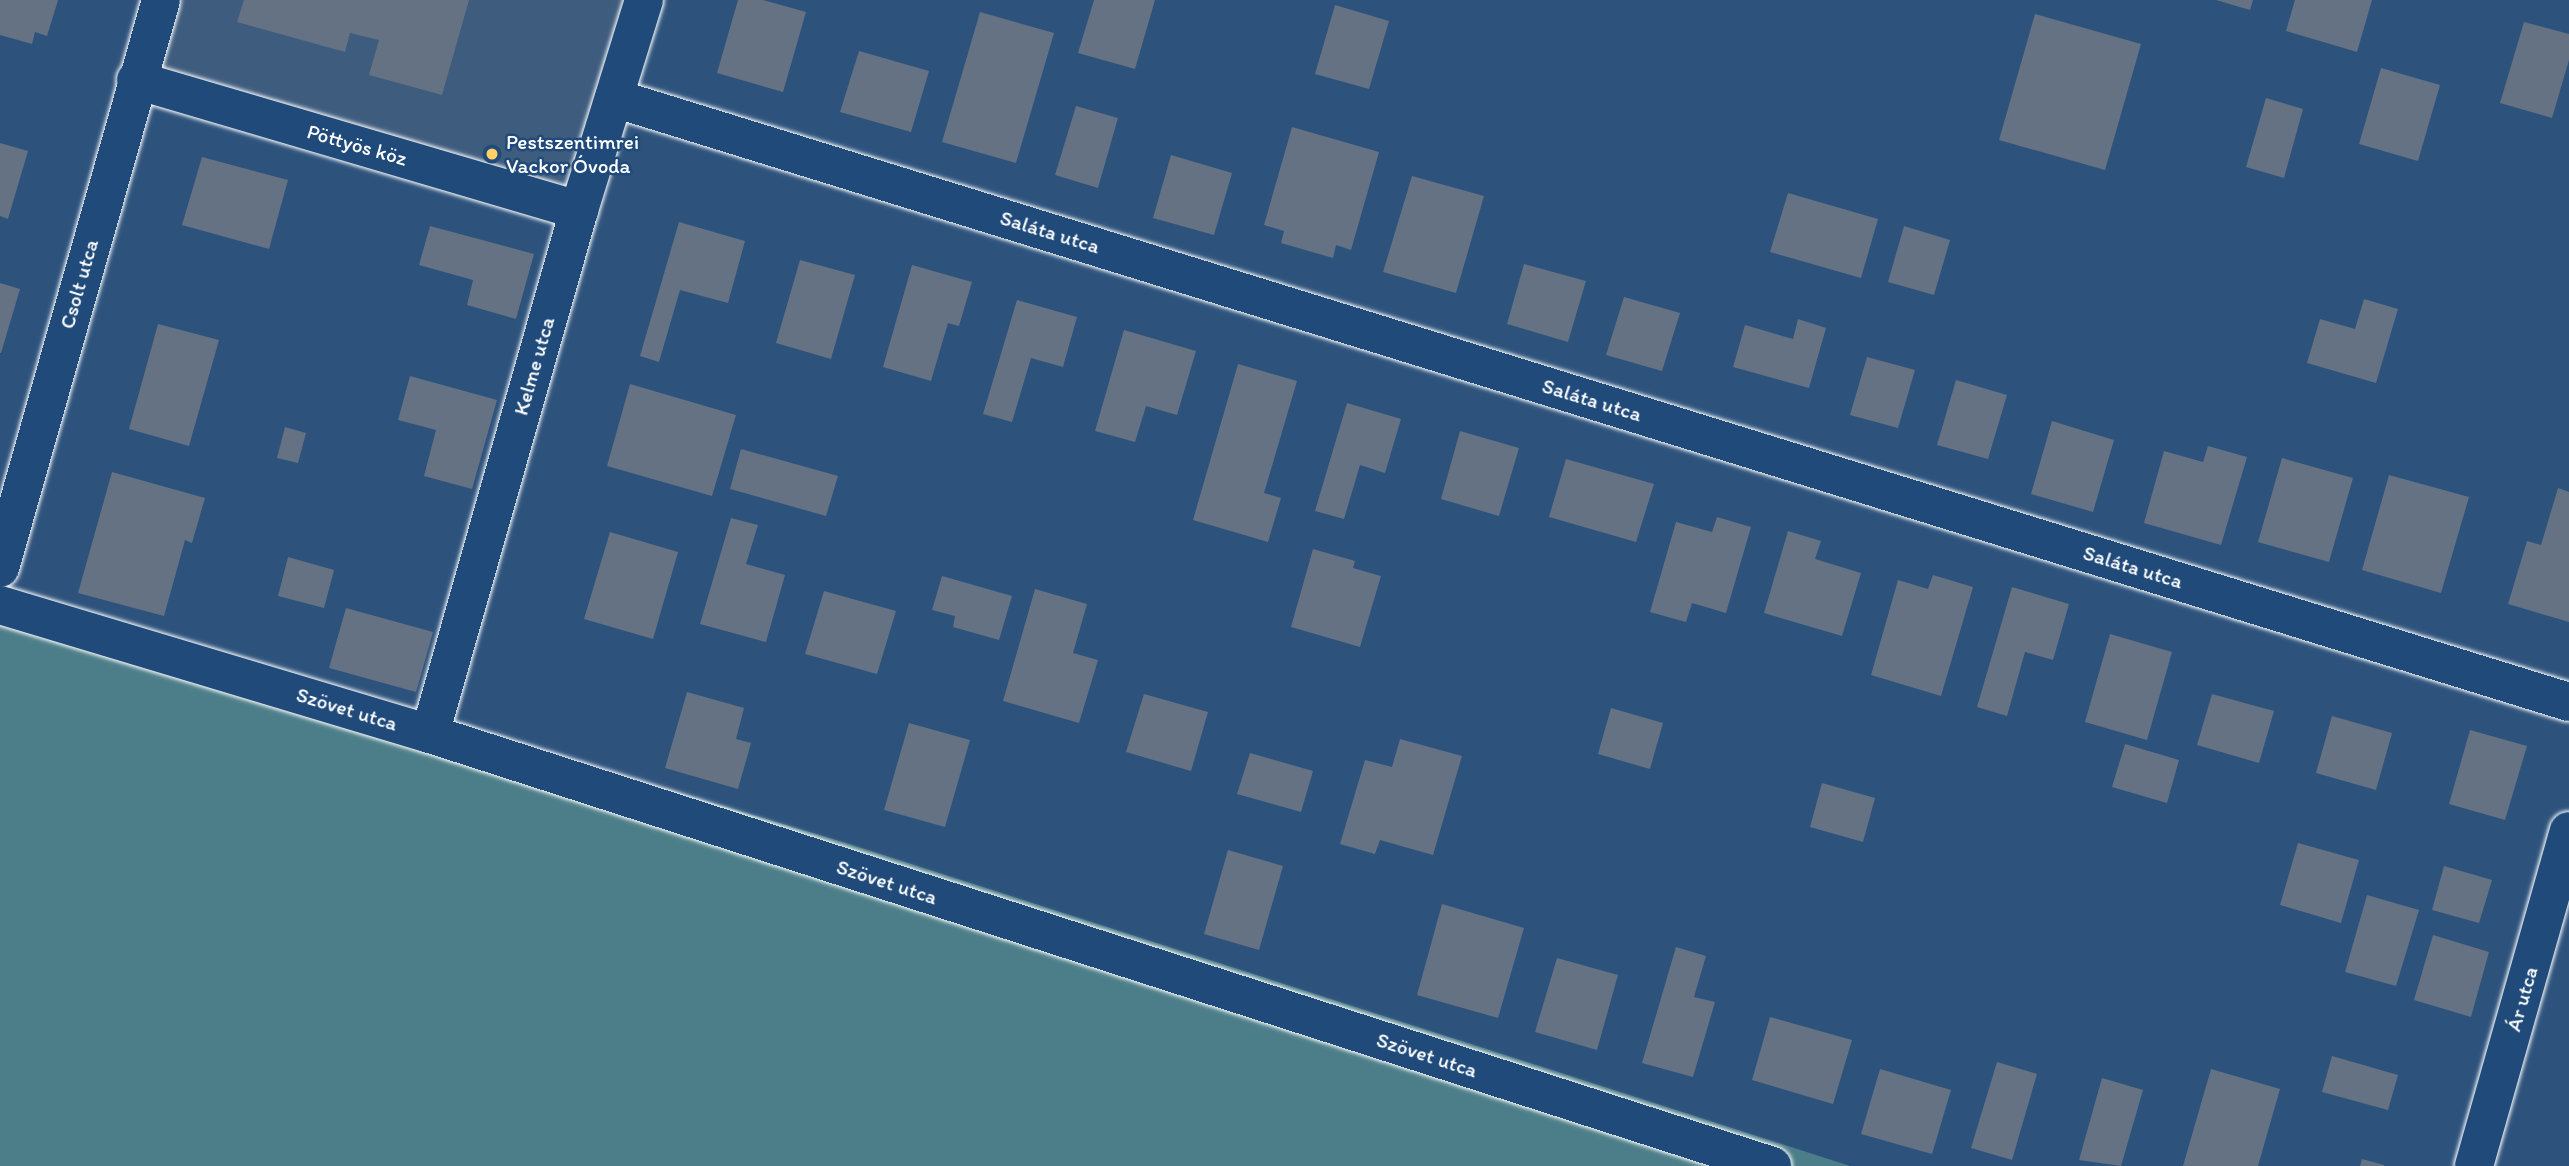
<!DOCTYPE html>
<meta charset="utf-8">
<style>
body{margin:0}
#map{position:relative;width:2569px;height:1166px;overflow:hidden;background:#2d527c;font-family:Itim,sans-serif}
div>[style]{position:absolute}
.built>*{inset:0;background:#3e5c7e}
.green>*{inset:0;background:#4c7e89}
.building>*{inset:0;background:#657284}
.roads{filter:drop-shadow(0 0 2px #fff) drop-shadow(0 0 2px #fff)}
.street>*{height:38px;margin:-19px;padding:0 19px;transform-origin:19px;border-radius:19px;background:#1f4a7a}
.dots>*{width:19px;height:19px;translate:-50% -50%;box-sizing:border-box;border:4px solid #1f4a7a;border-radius:50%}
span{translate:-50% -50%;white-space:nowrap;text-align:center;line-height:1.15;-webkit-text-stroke:5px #1f4a7a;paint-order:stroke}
.poi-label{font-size:21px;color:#fff}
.left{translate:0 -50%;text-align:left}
.street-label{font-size:21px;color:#fff}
</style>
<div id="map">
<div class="built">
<i style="clip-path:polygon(161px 0,644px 0,579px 210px,136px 80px)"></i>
</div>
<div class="green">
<i style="clip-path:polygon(0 589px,846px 843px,1850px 1166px,0 1166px)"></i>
</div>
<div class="building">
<i style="clip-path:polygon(0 0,58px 0,47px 36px,35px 32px,32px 44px,0 35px)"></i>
<i style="clip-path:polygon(244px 0,469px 0,442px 95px,369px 75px,379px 40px,350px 33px,345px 52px,237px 22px)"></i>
<i style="clip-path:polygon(738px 0,763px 0,806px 12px,783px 92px,717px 73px)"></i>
<i style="clip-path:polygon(1094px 0,1155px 0,1135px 69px,1078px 53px)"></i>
<i style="clip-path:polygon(2216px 0,2253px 0,2250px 10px)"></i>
<i style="clip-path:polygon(2295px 0,2372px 0,2357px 52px,2286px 31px)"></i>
<i style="clip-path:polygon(1335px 5px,1389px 21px,1369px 89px,1315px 74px)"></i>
<i style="clip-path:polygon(980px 12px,1054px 33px,1016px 163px,942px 142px)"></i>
<i style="clip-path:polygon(2035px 14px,2141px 44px,2105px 170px,1999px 140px)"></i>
<i style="clip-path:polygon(2524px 22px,2569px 34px,2569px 60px,2552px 118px,2500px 103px)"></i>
<i style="clip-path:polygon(859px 51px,929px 71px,911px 132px,840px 112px)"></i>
<i style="clip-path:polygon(2381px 68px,2440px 85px,2418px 161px,2359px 144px)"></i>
<i style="clip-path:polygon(2266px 98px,2303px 109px,2284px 178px,2246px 167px)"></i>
<i style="clip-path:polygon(1076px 106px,1118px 118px,1098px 188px,1055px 175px)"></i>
<i style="clip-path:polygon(1292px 127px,1379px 152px,1351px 250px,1336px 245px,1333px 258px,1281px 243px,1284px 231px,1264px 225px)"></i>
<i style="clip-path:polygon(0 143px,28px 151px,8px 219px,0 216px)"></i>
<i style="clip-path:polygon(1171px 155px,1232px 173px,1214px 235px,1153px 218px)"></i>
<i style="clip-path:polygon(202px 157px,288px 180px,269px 249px,182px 225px)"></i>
<i style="clip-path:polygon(1412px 176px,1484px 196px,1456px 293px,1383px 272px)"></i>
<i style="clip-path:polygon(1788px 193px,1878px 219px,1861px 278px,1770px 252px)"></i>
<i style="clip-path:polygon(679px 222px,745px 241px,728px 303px,680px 290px,659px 362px,640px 356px)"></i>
<i style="clip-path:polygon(430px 226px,534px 254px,516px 319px,467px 305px,473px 280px,419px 265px)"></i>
<i style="clip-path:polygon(1904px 226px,1950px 240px,1934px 295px,1888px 282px)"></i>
<i style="clip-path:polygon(800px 260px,855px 275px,831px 359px,776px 343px)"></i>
<i style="clip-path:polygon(1524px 264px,1586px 281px,1568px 342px,1507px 324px)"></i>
<i style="clip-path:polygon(912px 265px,972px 282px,959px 326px,948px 323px,931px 381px,883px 367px)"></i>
<i style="clip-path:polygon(0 283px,20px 289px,1px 353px,0 353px)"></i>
<i style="clip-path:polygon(1624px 297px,1680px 313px,1662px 371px,1606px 355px)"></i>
<i style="clip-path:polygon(2364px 299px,2398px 309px,2376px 383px,2307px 363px,2320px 319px,2355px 329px)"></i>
<i style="clip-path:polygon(1017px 300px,1077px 317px,1063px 367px,1031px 358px,1012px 422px,983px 414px)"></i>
<i style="clip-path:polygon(1798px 319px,1826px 328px,1809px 388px,1733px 367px,1745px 325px,1793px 339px)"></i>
<i style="clip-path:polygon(158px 324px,219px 340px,189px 446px,129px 429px)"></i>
<i style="clip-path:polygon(1124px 330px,1196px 351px,1177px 415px,1146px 406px,1135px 442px,1095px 431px)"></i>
<i style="clip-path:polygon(1867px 357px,1915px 370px,1898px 428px,1850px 415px)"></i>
<i style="clip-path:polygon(1238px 364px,1297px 381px,1264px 493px,1281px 498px,1268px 542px,1193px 520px)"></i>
<i style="clip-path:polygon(410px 376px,497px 400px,472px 489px,424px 476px,436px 430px,398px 420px)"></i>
<i style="clip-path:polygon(1956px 380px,2007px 395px,1988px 459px,1937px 445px)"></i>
<i style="clip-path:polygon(630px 384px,736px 415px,712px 496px,607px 466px)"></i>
<i style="clip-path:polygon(1347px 403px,1401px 419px,1385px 473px,1360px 465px,1344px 519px,1315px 511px)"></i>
<i style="clip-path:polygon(2052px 421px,2114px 440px,2093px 512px,2031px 494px)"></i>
<i style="clip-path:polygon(285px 427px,306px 433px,298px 463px,277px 458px)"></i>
<i style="clip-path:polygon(1460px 431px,1519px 448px,1499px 516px,1441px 499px)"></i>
<i style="clip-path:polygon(2208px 446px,2247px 457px,2221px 545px,2144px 523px,2164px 451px,2203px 462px)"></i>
<i style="clip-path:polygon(741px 449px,838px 476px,826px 516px,730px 489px)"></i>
<i style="clip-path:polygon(2282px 458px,2353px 478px,2329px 562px,2258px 542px)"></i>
<i style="clip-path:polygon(1566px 459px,1654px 484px,1636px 542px,1549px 517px)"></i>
<i style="clip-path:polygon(112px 472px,205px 498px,192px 543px,185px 540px,164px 616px,78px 593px)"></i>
<i style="clip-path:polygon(2389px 475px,2469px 497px,2441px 593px,2362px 570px)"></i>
<i style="clip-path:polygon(2558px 488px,2569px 492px,2569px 622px,2508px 604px,2527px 541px,2541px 545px)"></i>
<i style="clip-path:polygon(1717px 517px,1751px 527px,1726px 613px,1692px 603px,1686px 622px,1650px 612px,1676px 522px,1712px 532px)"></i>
<i style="clip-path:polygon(731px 518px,758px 525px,746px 564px,785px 575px,766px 642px,700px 624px)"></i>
<i style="clip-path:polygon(1788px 531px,1821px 541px,1815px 559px,1861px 573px,1842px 636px,1764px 613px)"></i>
<i style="clip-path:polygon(610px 532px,678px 552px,653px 639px,584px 619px)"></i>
<i style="clip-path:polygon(1313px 549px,1355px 561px,1353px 568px,1381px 576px,1360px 647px,1291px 627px)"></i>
<i style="clip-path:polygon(288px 557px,334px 570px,324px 608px,278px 596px)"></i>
<i style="clip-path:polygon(1933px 575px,1973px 587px,1941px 696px,1871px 675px,1898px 580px,1928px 589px)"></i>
<i style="clip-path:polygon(942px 576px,1012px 596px,999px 640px,953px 627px,955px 616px,932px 610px)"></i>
<i style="clip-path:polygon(2012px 587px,2069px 604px,2053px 660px,2025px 652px,2007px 716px,1977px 707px)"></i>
<i style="clip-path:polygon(1035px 589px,1087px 604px,1073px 653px,1098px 660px,1079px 723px,1003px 701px)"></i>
<i style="clip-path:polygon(824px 591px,896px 611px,877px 674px,805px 654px)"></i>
<i style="clip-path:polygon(346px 608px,433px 632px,416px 692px,329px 668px)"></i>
<i style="clip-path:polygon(2110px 634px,2172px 652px,2147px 740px,2085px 722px)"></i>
<i style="clip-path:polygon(687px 692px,744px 708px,736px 739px,751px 743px,738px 789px,665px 768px)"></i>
<i style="clip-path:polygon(1144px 694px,1208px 712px,1191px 771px,1126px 752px)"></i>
<i style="clip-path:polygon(2212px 694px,2274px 711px,2259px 763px,2197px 745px)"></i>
<i style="clip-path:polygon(1611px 708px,1663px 723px,1650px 769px,1598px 754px)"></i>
<i style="clip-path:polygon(2332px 716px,2392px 733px,2376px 790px,2316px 773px)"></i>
<i style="clip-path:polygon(909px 723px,970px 740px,945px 827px,884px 810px)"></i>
<i style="clip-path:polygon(2470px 730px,2527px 746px,2505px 820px,2449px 804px)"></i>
<i style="clip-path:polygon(1400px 739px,1462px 756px,1433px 855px,1380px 840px,1375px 854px,1340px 844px,1365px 760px,1392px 767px)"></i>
<i style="clip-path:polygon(2125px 744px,2179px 760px,2167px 803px,2112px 787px)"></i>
<i style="clip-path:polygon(1250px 753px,1313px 771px,1301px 812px,1237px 794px)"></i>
<i style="clip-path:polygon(1822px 783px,1875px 798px,1863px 842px,1810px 827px)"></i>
<i style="clip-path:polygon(2298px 843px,2359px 860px,2341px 923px,2280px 905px)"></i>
<i style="clip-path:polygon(1228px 850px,1283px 866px,1259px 950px,1204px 934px)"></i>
<i style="clip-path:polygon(2444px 866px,2492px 880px,2479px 923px,2432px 910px)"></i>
<i style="clip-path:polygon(2367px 895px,2419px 910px,2396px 986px,2345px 972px)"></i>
<i style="clip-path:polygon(1442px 904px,1524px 928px,1498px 1018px,1417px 995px)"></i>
<i style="clip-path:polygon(2433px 935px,2489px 952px,2471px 1017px,2414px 1000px)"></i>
<i style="clip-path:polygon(1676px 947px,1706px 956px,1694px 997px,1715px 1002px,1693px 1077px,1642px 1063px)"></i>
<i style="clip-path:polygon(1557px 958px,1618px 975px,1597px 1050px,1535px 1032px)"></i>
<i style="clip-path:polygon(1770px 1017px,1852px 1040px,1833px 1104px,1752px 1080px)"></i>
<i style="clip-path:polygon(2332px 1056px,2398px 1075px,2388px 1110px,2322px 1092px)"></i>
<i style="clip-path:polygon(1997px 1062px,2037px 1074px,2012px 1160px,1971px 1148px)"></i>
<i style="clip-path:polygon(1880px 1069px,1951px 1090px,1932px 1154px,1861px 1134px)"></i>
<i style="clip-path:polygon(2211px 1069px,2280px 1089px,2258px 1166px,2183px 1166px)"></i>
<i style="clip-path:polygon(2102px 1078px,2143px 1090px,2121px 1166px,2079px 1160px)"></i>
<i style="clip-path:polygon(2362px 1159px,2384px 1165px,2384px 1166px,2360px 1166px)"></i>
</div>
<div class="roads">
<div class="street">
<i style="left:136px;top:80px;width:462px;rotate:16.4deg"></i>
<i style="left:614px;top:98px;width:2046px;rotate:17.17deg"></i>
<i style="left:0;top:568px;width:590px;rotate:-74.17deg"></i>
<i style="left:0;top:605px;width:449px;rotate:16.7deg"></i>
<i style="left:430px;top:734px;width:1410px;rotate:17.84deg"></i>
<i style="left:430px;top:734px;width:545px;rotate:-74.13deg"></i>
<i style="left:579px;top:210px;width:220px;rotate:-72.8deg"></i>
<i style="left:2474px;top:1166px;width:348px;rotate:-74.2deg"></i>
</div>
</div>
<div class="dots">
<i style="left:492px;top:154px;background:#ffd166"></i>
</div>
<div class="poi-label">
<span class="left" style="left:506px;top:154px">Pestszentimrei<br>Vackor Óvoda</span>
</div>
<div class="street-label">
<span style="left:357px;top:145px;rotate:16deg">Pöttyös köz</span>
<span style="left:1050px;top:232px;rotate:17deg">Saláta utca</span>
<span style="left:79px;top:284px;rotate:-74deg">Csolt utca</span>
<span style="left:534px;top:366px;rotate:-74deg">Kelme utca</span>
<span style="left:1592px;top:400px;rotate:17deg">Saláta utca</span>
<span style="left:2133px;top:567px;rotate:17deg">Saláta utca</span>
<span style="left:347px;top:709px;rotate:17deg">Szövet utca</span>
<span style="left:887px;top:882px;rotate:18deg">Szövet utca</span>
<span style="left:2522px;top:999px;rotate:-74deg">Ár utca</span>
<span style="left:1427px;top:1055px;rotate:18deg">Szövet utca</span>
</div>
</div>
